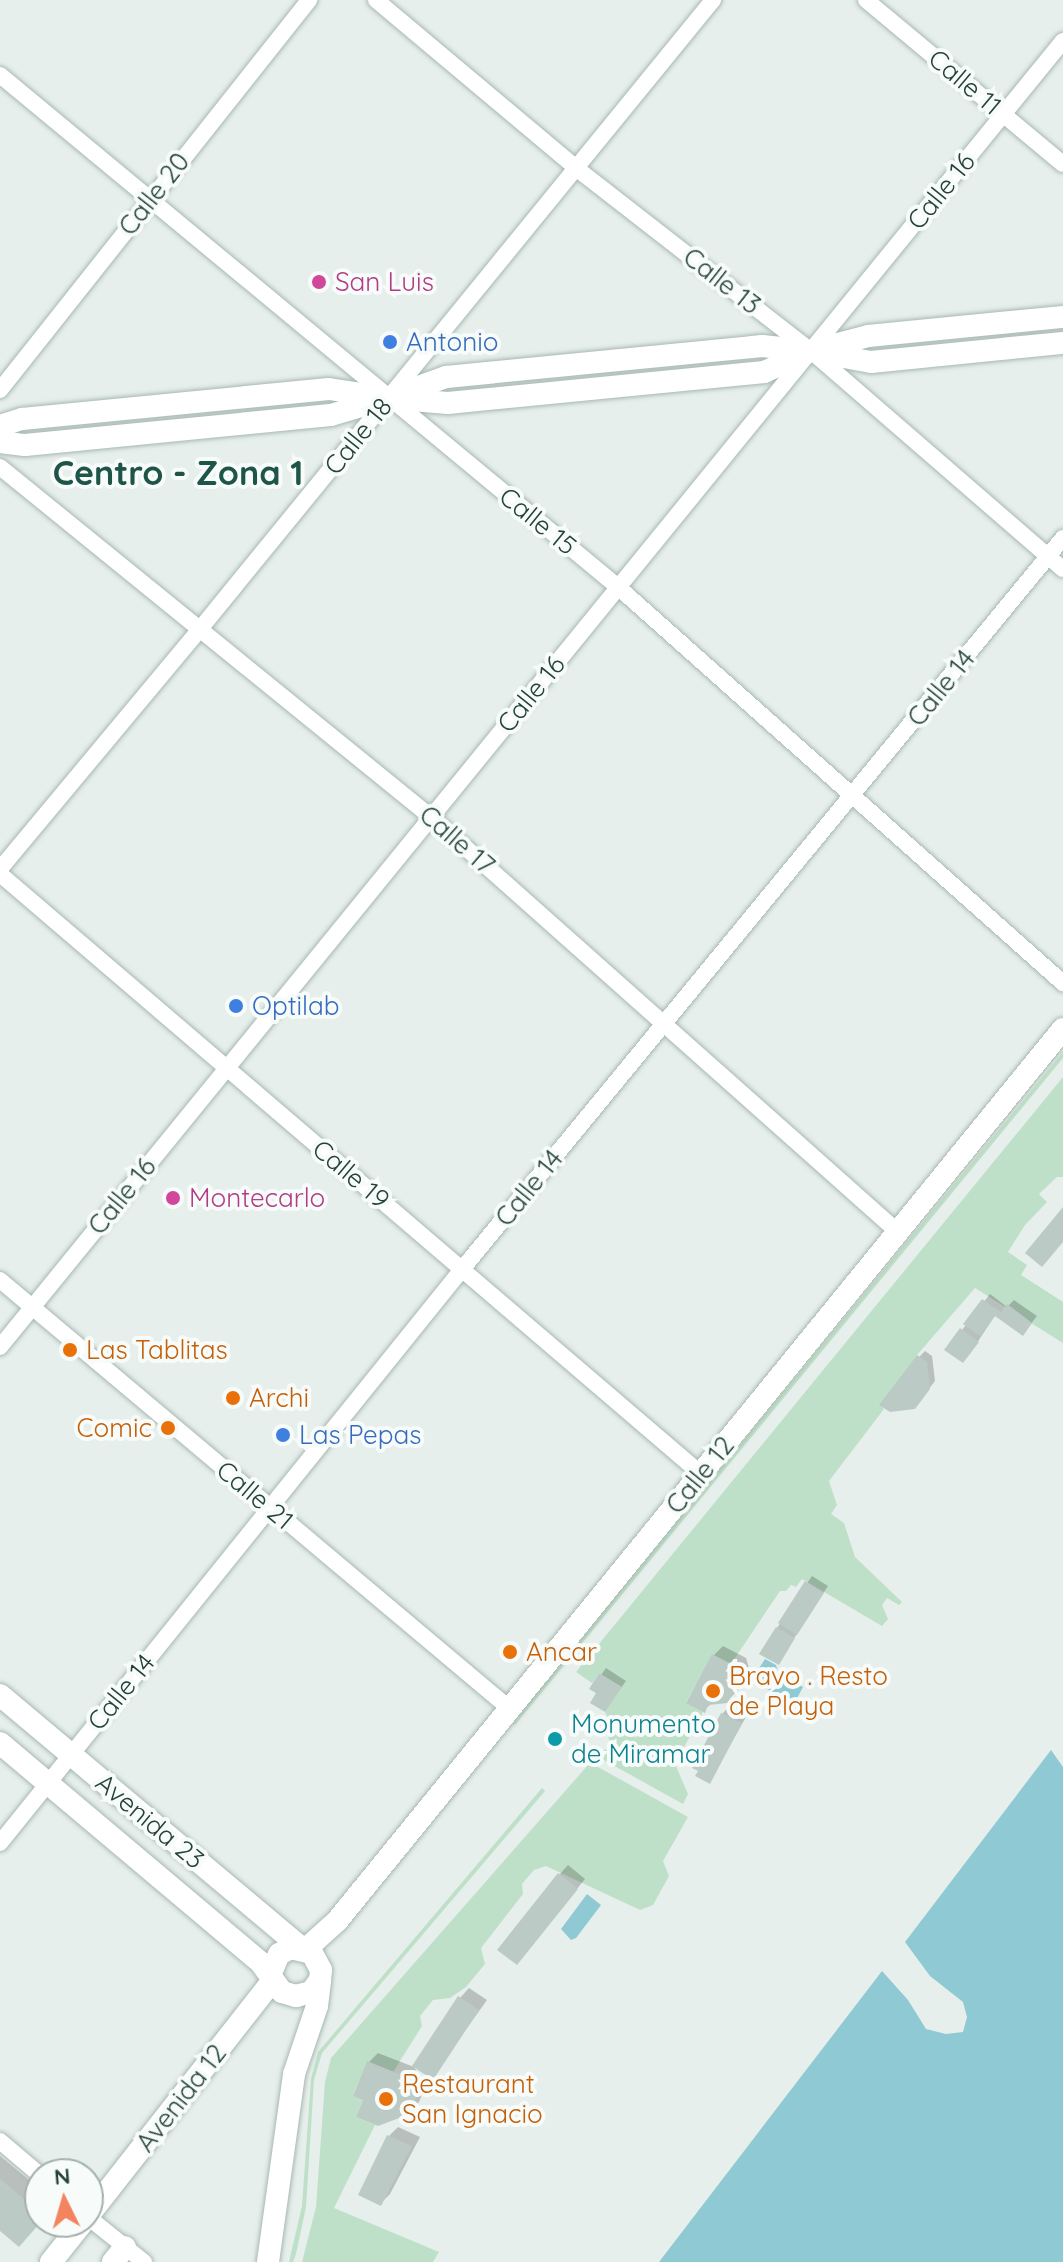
<!DOCTYPE html>
<style>
body{margin:0}
#map{position:relative;width:1063px;height:2262px;overflow:hidden;background:#e6efeb;font-family:Quicksand,sans-serif}
div>[style]{position:absolute}
.green>*{inset:0;background:#bfe0c8}
.water>*{inset:0;background:#8ec9d4}
.shadow>*{inset:0;background:#0003}
.building>*{inset:0;background:#bbcac4}
.roads{filter:drop-shadow(0 0 2px #a8b8b2) drop-shadow(0 0 2px #a8b8b2)}
.street>*{height:16px;margin:-8px;padding:0 8px;transform-origin:8px;border-radius:8px;background:#fff}
.secondary>*{height:22px;margin:-11px;padding:0 11px;transform-origin:11px;border-radius:11px;background:#fff}
.dots>*{width:22px;height:22px;translate:-50% -50%;box-sizing:border-box;border:4px solid #f7fbf9;border-radius:50%}
span{translate:-50% -50%;white-space:nowrap;text-align:center;line-height:1.15;-webkit-text-stroke:8px #f7fbf9;paint-order:stroke}
.street-label{font-size:26px;color:#24423a}
.hotel-label{font-size:26px;color:#b23c85}
.left{translate:0 -50%;text-align:left}
.shop-label{font-size:26px;color:#366cbe}
.food-label{font-size:26px;color:#c56008}
.right{translate:-100% -50%;text-align:right}
.culture-label{font-size:26px;color:#0d838f}
.district-label{font-size:34px;color:#1f5548;font-weight:700}
.north{position:absolute;left:24px;top:2158px;width:80px;height:80px;box-sizing:border-box;background:#f7fbf9;border:2px solid #a3b1ad;border-radius:50%;rotate:355deg;font-size:22px;font-weight:700;line-height:32px;text-align:center;color:#24423a}
.north::after{content:'';display:block;margin:auto;width:28px;height:36px;background:#f4845f;clip-path:polygon(50% 0,100% 100%,50% 72%,0 100%)}
</style>
<div id="map">
<div class="green">
<i style="clip-path:polygon(1063px 1052px,1063px 1058px,565px 1664px,515px 1725px,512px 1722px)"></i>
<i style="clip-path:polygon(1063px 1077px,1063px 1177px,1057px 1177px,1039px 1194px,1047px 1202px,1025px 1225px,1008px 1252px,1027px 1265px,1021px 1275px,1063px 1302px,1063px 1343px,975px 1288px,917px 1355px,880px 1405px,884px 1409px,829px 1481px,837px 1505px,831px 1514px,844px 1523px,855px 1557px,902px 1602px,899px 1605px,887px 1598px,882px 1605px,888px 1619px,882px 1626px,802px 1579px,796px 1587px,791px 1585px,786px 1591px,780px 1591px,731px 1664px,712px 1655px,686px 1702px,703px 1712px,675px 1764px,688px 1794px,683px 1804px,602px 1759px,604px 1750px,610px 1749px,608px 1733px,614px 1731px,605px 1712px,621px 1687px,599px 1673px,592px 1683px,576px 1672px)"></i>
<i style="clip-path:polygon(588px 1765px,598px 1767px,688px 1817px,663px 1861px,669px 1876px,653px 1905px,640px 1910px,546px 1866px,534px 1870px,522px 1884px,523px 1894px,481px 1948px,485px 1964px,466px 1987px,450px 1998px,433px 2000px,420px 2016px,422px 2026px,393px 2072px,367px 2062px,353px 2095px,363px 2100px,356px 2117px,375px 2125px,334px 2208px,439px 2252px,433px 2262px,302px 2262px,316px 2207px,325px 2082px,331px 2058px)"></i>
<i style="clip-path:polygon(542px 1788px,545px 1791px,322px 2053px,314px 2080px,306px 2207px,296px 2254px,293px 2262px,289px 2262px,302px 2206px,311px 2079px,318px 2052px)"></i>
</div>
<div class="water">
<i style="clip-path:polygon(765px 1659px,776px 1665px,779px 1675px,803px 1687px,795px 1702px,765px 1688px,758px 1670px)"></i>
<i style="clip-path:polygon(1051px 1750px,1063px 1767px,1063px 2262px,659px 2262px,882px 1971px,908px 2000px,926px 2029px,946px 2034px,963px 2032px,967px 2017px,963px 2002px,930px 1976px,905px 1942px)"></i>
<i style="clip-path:polygon(587px 1894px,601px 1905px,576px 1938px,571px 1940px,561px 1929px)"></i>
</div>
<div class="shadow">
<i style="clip-path:polygon(990px 1294px,1007px 1307px,1014px 1300px,1037px 1316px,1023px 1334px,996px 1314px,969px 1355px,962px 1330px)"></i>
<i style="clip-path:polygon(925px 1351px,932px 1356px,935px 1381px,920px 1400px,919px 1357px)"></i>
<i style="clip-path:polygon(812px 1576px,828px 1586px,778px 1663px,777px 1628px)"></i>
<i style="clip-path:polygon(723px 1646px,746px 1658px,749px 1668px,737px 1691px,727px 1701px,712px 1703px,704px 1710px,714px 1655px)"></i>
<i style="clip-path:polygon(606px 1668px,626px 1681px,605px 1710px,599px 1693px,592px 1688px)"></i>
<i style="clip-path:polygon(728px 1708px,746px 1717px,710px 1781px,722px 1714px)"></i>
<i style="clip-path:polygon(568px 1865px,585px 1879px,517px 1963px,559px 1875px)"></i>
<i style="clip-path:polygon(469px 1988px,487px 2000px,432px 2077px,460px 1998px)"></i>
<i style="clip-path:polygon(378px 2053px,414px 2067px,426px 2085px,419px 2102px,409px 2112px,366px 2099px,369px 2062px)"></i>
<i style="clip-path:polygon(398px 2127px,420px 2137px,390px 2194px,380px 2204px,389px 2136px)"></i>
<i style="clip-path:polygon(0 2156px,40px 2189px,40px 2222px,0 2228px)"></i>
</div>
<div class="building">
<i style="clip-path:polygon(1063px 1207px,1063px 1242px,1042px 1267px,1025px 1253px)"></i>
<i style="clip-path:polygon(982px 1299px,1001px 1312px,1007px 1304px,1032px 1323px,1023px 1336px,995px 1316px,980px 1336px,963px 1324px)"></i>
<i style="clip-path:polygon(960px 1328px,979px 1342px,963px 1363px,944px 1350px)"></i>
<i style="clip-path:polygon(917px 1355px,927px 1362px,930px 1389px,915px 1409px,890px 1412px,879px 1405px)"></i>
<i style="clip-path:polygon(805px 1581px,824px 1593px,797px 1635px,778px 1623px)"></i>
<i style="clip-path:polygon(776px 1627px,795px 1638px,779px 1665px,759px 1654px)"></i>
<i style="clip-path:polygon(712px 1654px,737px 1667px,740px 1679px,728px 1703px,708px 1705px,705px 1713px,686px 1703px)"></i>
<i style="clip-path:polygon(599px 1673px,622px 1687px,605px 1712px,590px 1703px,596px 1693px,589px 1689px)"></i>
<i style="clip-path:polygon(721px 1713px,742px 1723px,710px 1784px,695px 1776px,698px 1771px,692px 1768px)"></i>
<i style="clip-path:polygon(558px 1873px,578px 1889px,517px 1965px,497px 1950px)"></i>
<i style="clip-path:polygon(458px 1996px,479px 2010px,433px 2080px,412px 2066px)"></i>
<i style="clip-path:polygon(367px 2061px,404px 2076px,417px 2095px,410px 2114px,378px 2126px,356px 2117px,363px 2100px,353px 2096px)"></i>
<i style="clip-path:polygon(387px 2135px,412px 2146px,381px 2206px,358px 2195px)"></i>
<i style="clip-path:polygon(0 2179px,40px 2212px,40px 2223px,19px 2247px,0 2231px)"></i>
</div>
<div class="roads">
<div class="street">
<i style="left:376px;top:0;width:261px;rotate:40deg"></i>
<i style="left:576px;top:168px;width:298px;rotate:37.9deg"></i>
<i style="left:811px;top:351px;width:333px;rotate:40.9deg"></i>
<i style="left:866px;top:0;width:256px;rotate:39.8deg"></i>
<i style="left:0;top:75px;width:803px;rotate:39.64deg"></i>
<i style="left:618px;top:587px;width:596px;rotate:41.67deg"></i>
<i style="left:0;top:390px;width:498px;rotate:-51.6deg"></i>
<i style="left:0;top:467px;width:555px;rotate:39.08deg"></i>
<i style="left:431px;top:817px;width:625px;rotate:41.63deg"></i>
<i style="left:0;top:869px;width:312px;rotate:-50.2deg"></i>
<i style="left:200px;top:629px;width:812px;rotate:-50.8deg"></i>
<i style="left:0;top:874px;width:923px;rotate:40.56deg"></i>
<i style="left:0;top:1280px;width:666px;rotate:40.07deg"></i>
<i style="left:0;top:1347px;width:1684px;rotate:-50.86deg"></i>
<i style="left:0;top:1843px;width:738px;rotate:-51.16deg"></i>
<i style="left:463px;top:1268px;width:945px;rotate:-50.58deg"></i>
<i style="left:0;top:2141px;width:52px;rotate:40.4deg"></i>
<i style="left:88px;top:2217px;width:72px;rotate:38.8deg"></i>
</div>
<div class="secondary">
<i style="left:0;top:426px;width:23px;rotate:-18deg"></i>
<i style="left:22px;top:419px;width:308px;rotate:-5.6deg"></i>
<i style="left:329px;top:389px;width:60px;rotate:8.7deg"></i>
<i style="left:388px;top:398px;width:62px;rotate:-19.9deg"></i>
<i style="left:446px;top:377px;width:318px;rotate:-5.6deg"></i>
<i style="left:762px;top:346px;width:49px;rotate:5.8deg"></i>
<i style="left:811px;top:351px;width:59px;rotate:-14.7deg"></i>
<i style="left:868px;top:336px;width:196px;rotate:-5.6deg"></i>
<i style="left:0;top:442px;width:25px;rotate:7deg"></i>
<i style="left:25px;top:445px;width:307px;rotate:-5.6deg"></i>
<i style="left:331px;top:415px;width:59px;rotate:-16.6deg"></i>
<i style="left:388px;top:398px;width:60px;rotate:4.8deg"></i>
<i style="left:448px;top:403px;width:318px;rotate:-5.6deg"></i>
<i style="left:764px;top:372px;width:51px;rotate:-24.1deg"></i>
<i style="left:811px;top:351px;width:61px;rotate:10.4deg"></i>
<i style="left:871px;top:362px;width:193px;rotate:-5.7deg"></i>
<i style="left:0;top:1695px;width:392px;rotate:40deg"></i>
<i style="left:0;top:1743px;width:341px;rotate:40.1deg"></i>
<i style="left:261px;top:1963px;width:36px;rotate:54deg"></i>
<i style="left:282px;top:1992px;width:15px;rotate:16deg"></i>
<i style="left:296px;top:1996px;width:16px;rotate:-15deg"></i>
<i style="left:311px;top:1992px;width:15px;rotate:-53deg"></i>
<i style="left:320px;top:1980px;width:10px;rotate:-84deg"></i>
<i style="left:321px;top:1970px;width:19px;rotate:-118deg"></i>
<i style="left:312px;top:1953px;width:22px;rotate:-167deg"></i>
<i style="left:291px;top:1948px;width:13px;rotate:153deg"></i>
<i style="left:279px;top:1954px;width:21px;rotate:113deg"></i>
<i style="left:306px;top:1949px;width:42px;rotate:-42.1deg"></i>
<i style="left:337px;top:1921px;width:1150px;rotate:-50.86deg"></i>
<i style="left:88px;top:2216px;width:300px;rotate:-51.9deg"></i>
<i style="left:51px;top:2262px;width:51px;rotate:-51.3deg"></i>
<i style="left:113px;top:2262px;width:19px;rotate:-51deg"></i>
<i style="left:268px;top:2262px;width:190px;rotate:-82.1deg"></i>
<i style="left:294px;top:2074px;width:72px;rotate:-71.3deg"></i>
<i style="left:317px;top:2006px;width:26px;rotate:-83deg"></i>
</div>
</div>
<div class="dots">
<i style="left:319px;top:282px;background:#d1479c"></i>
<i style="left:390px;top:342px;background:#3f7fe0"></i>
<i style="left:236px;top:1006px;background:#3f7fe0"></i>
<i style="left:173px;top:1198px;background:#d1479c"></i>
<i style="left:70px;top:1350px;background:#e8710a"></i>
<i style="left:233px;top:1398px;background:#e8710a"></i>
<i style="left:168px;top:1428px;background:#e8710a"></i>
<i style="left:283px;top:1435px;background:#3f7fe0"></i>
<i style="left:510px;top:1652px;background:#e8710a"></i>
<i style="left:713px;top:1691px;background:#e8710a"></i>
<i style="left:555px;top:1739px;background:#0f9aa8"></i>
<i style="left:386px;top:2099px;background:#e8710a"></i>
</div>
<div class="street-label">
<span style="left:965px;top:82px;rotate:40deg">Calle 11</span>
<span style="left:941px;top:191px;rotate:-51deg">Calle 16</span>
<span style="left:154px;top:194px;rotate:-52deg">Calle 20</span>
<span style="left:722px;top:281px;rotate:38deg">Calle 13</span>
<span style="left:358px;top:436px;rotate:-51deg">Calle 18</span>
<span style="left:538px;top:521px;rotate:39deg">Calle 15</span>
<span style="left:941px;top:688px;rotate:-51deg">Calle 14</span>
<span style="left:531px;top:694px;rotate:-51deg">Calle 16</span>
<span style="left:457px;top:840px;rotate:41deg">Calle 17</span>
<span style="left:351px;top:1174px;rotate:40deg">Calle 19</span>
<span style="left:529px;top:1188px;rotate:-51deg">Calle 14</span>
<span style="left:122px;top:1196px;rotate:-51deg">Calle 16</span>
<span style="left:700px;top:1475px;rotate:-51deg">Calle 12</span>
<span style="left:255px;top:1495px;rotate:40deg">Calle 21</span>
<span style="left:121px;top:1692px;rotate:-51deg">Calle 14</span>
<span style="left:150px;top:1821px;rotate:40deg">Avenida 23</span>
<span style="left:181px;top:2098px;rotate:-52deg">Avenida 12</span>
</div>
<div class="hotel-label">
<span class="left" style="left:335px;top:282px">San Luis</span>
<span class="left" style="left:189px;top:1198px">Montecarlo</span>
</div>
<div class="shop-label">
<span class="left" style="left:406px;top:342px">Antonio</span>
<span class="left" style="left:252px;top:1006px">Optilab</span>
<span class="left" style="left:299px;top:1435px">Las Pepas</span>
</div>
<div class="food-label">
<span class="left" style="left:86px;top:1350px">Las Tablitas</span>
<span class="left" style="left:249px;top:1398px">Archi</span>
<span class="right" style="left:152px;top:1428px">Comic</span>
<span class="left" style="left:526px;top:1652px">Ancar</span>
<span class="left" style="left:729px;top:1691px">Bravo . Resto<br>de Playa</span>
<span class="left" style="left:402px;top:2099px">Restaurant<br>San Ignacio</span>
</div>
<div class="culture-label">
<span class="left" style="left:571px;top:1739px">Monumento<br>de Miramar</span>
</div>
<div class="district-label">
<span style="left:178px;top:473px">Centro - Zona 1</span>
</div>
<div class="north">N</div>
</div>
